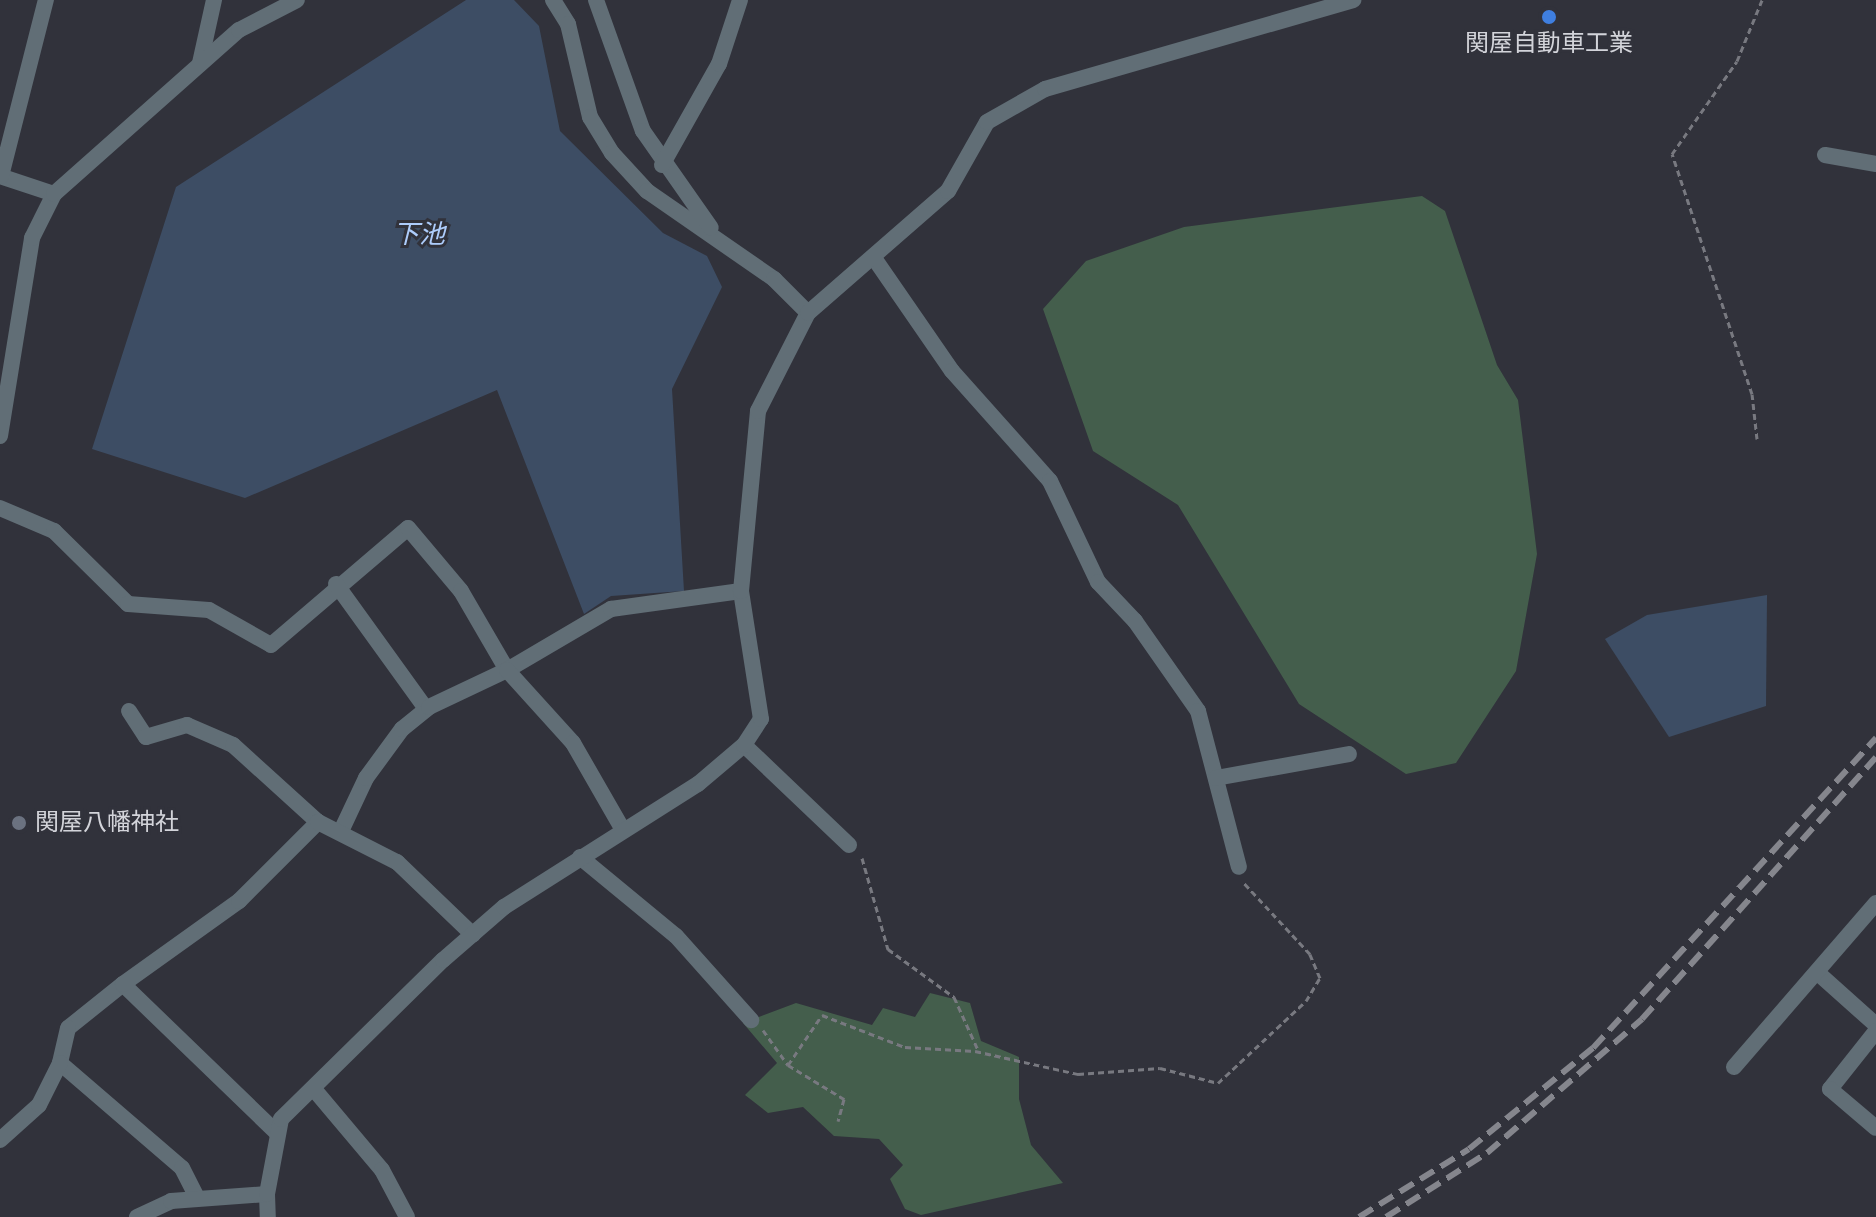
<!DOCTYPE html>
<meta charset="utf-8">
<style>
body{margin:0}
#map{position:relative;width:1876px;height:1217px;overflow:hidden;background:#31323b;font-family:"Source Sans 3","Noto Sans JP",sans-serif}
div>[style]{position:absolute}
.green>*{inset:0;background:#445e4c}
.water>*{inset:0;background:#3d4d64}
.path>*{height:3px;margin-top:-1.5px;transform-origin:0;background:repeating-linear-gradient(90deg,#787980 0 6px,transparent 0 10px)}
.minor>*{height:16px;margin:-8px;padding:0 8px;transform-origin:8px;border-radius:8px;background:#616e76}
.rail>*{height:6px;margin-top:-3px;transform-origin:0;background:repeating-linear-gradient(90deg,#85868d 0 16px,transparent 0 24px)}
.dots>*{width:22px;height:22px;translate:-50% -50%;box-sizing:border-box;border:4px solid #31323b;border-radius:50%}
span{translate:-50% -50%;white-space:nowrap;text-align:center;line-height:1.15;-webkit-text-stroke:6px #31323b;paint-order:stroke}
.poi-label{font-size:24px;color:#d3d4da}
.left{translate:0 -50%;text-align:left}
.water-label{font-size:26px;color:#adccfb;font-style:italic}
</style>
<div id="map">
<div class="green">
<i style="clip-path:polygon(1422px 196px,1445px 211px,1497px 365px,1518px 400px,1537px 554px,1516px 671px,1456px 763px,1406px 774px,1299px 704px,1178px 505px,1093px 451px,1043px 309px,1086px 261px,1184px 227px)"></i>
<i style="clip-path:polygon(930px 993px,970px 1003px,981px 1041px,1019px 1057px,1019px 1099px,1031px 1145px,1063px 1183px,921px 1215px,905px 1209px,890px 1179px,903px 1165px,879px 1139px,834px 1136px,803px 1107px,768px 1113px,745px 1095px,777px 1063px,743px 1023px,796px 1003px,872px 1025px,883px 1008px,915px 1017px)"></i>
</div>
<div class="water">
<i style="clip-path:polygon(466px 0,514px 0,539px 26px,560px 131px,663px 233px,707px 256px,722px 287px,672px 389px,684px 591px,611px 596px,584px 614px,497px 390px,245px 498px,92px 449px,176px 187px)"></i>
<i style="clip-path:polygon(1767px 595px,1766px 706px,1669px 737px,1605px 639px,1647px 615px)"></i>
</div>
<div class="path">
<i style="left:1757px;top:439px;width:45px;rotate:-96.3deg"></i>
<i style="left:1752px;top:394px;width:253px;rotate:-108.4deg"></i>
<i style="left:1672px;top:154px;width:113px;rotate:-55deg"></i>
<i style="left:1737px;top:61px;width:66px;rotate:-67.7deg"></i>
<i style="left:862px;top:858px;width:95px;rotate:74.1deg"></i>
<i style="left:888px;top:949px;width:82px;rotate:36deg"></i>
<i style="left:954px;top:997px;width:60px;rotate:65.6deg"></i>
<i style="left:763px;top:1030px;width:43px;rotate:54.5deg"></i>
<i style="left:788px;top:1065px;width:66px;rotate:31.3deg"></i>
<i style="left:844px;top:1099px;width:23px;rotate:105deg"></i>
<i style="left:788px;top:1065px;width:60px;rotate:-55.8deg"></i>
<i style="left:822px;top:1015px;width:89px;rotate:21.1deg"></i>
<i style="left:905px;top:1047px;width:70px;rotate:3.3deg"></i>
<i style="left:975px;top:1051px;width:106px;rotate:12.6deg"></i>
<i style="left:1078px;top:1074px;width:82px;rotate:-4.2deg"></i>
<i style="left:1160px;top:1068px;width:60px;rotate:14.5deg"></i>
<i style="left:1218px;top:1083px;width:120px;rotate:-43deg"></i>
<i style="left:1306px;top:1001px;width:27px;rotate:-59deg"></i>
<i style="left:1320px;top:978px;width:26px;rotate:-113deg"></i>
<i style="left:1310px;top:954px;width:97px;rotate:-132.9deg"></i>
</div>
<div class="minor">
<i style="left:553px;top:0;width:28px;rotate:58deg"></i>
<i style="left:568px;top:24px;width:96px;rotate:76.7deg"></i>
<i style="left:590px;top:117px;width:42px;rotate:58.6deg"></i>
<i style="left:612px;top:153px;width:52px;rotate:47.4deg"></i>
<i style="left:647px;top:191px;width:155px;rotate:34.7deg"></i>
<i style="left:774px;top:279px;width:48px;rotate:45deg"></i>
<i style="left:596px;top:0;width:139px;rotate:70.3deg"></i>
<i style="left:643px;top:131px;width:118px;rotate:55deg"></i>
<i style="left:200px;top:63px;width:65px;rotate:-77.5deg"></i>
<i style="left:1825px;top:155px;width:52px;rotate:10deg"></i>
<i style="left:662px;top:165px;width:116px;rotate:-60.6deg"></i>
<i style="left:719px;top:64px;width:67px;rotate:-71.8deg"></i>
<i style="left:0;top:176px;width:57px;rotate:18.4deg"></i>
<i style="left:1px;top:176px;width:182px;rotate:-75.7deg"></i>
<i style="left:874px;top:258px;width:137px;rotate:55.4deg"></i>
<i style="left:952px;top:371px;width:147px;rotate:48.3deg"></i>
<i style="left:1050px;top:481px;width:112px;rotate:64.6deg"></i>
<i style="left:1098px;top:582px;width:54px;rotate:46.5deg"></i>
<i style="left:1135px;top:621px;width:110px;rotate:55deg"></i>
<i style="left:1198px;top:711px;width:161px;rotate:75.3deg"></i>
<i style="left:0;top:436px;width:201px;rotate:-80.8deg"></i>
<i style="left:32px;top:238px;width:49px;rotate:-63.4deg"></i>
<i style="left:54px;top:194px;width:247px;rotate:-41.6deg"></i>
<i style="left:239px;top:30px;width:65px;rotate:-27.3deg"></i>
<i style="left:0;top:508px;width:59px;rotate:23.1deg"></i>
<i style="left:54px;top:531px;width:104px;rotate:44.6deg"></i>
<i style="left:128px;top:604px;width:81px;rotate:4.2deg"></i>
<i style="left:209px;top:610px;width:71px;rotate:29.4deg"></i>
<i style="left:271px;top:645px;width:180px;rotate:-40.5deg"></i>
<i style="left:408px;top:528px;width:82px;rotate:49.9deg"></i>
<i style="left:461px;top:591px;width:91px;rotate:59.8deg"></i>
<i style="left:507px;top:670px;width:121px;rotate:-30.4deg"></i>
<i style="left:611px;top:609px;width:131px;rotate:-7.9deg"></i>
<i style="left:336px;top:584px;width:154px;rotate:54.2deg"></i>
<i style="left:129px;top:711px;width:31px;rotate:57deg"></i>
<i style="left:146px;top:737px;width:43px;rotate:-16.3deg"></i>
<i style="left:187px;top:725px;width:50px;rotate:23.5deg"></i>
<i style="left:233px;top:745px;width:115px;rotate:42.2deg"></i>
<i style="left:744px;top:745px;width:145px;rotate:43.6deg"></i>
<i style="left:1216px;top:778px;width:135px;rotate:-10.2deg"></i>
<i style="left:342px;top:829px;width:56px;rotate:-64.8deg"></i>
<i style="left:366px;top:778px;width:61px;rotate:-53.7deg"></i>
<i style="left:402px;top:729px;width:35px;rotate:-39deg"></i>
<i style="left:429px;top:707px;width:86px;rotate:-25.4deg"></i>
<i style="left:507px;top:670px;width:98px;rotate:47.9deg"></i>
<i style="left:573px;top:743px;width:100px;rotate:60.1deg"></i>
<i style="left:580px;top:857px;width:124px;rotate:39.5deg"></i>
<i style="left:676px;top:936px;width:113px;rotate:48.2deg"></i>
<i style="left:1819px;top:974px;width:76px;rotate:41.8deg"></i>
<i style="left:123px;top:984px;width:70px;rotate:141.3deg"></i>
<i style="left:68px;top:1028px;width:36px;rotate:103deg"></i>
<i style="left:60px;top:1063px;width:161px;rotate:40.7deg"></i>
<i style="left:182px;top:1168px;width:34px;rotate:63deg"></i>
<i style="left:1876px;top:1031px;width:74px;rotate:128.4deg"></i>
<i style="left:1830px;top:1089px;width:60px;rotate:40.3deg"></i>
<i style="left:1734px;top:1067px;width:217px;rotate:-49.1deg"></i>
<i style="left:313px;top:1088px;width:107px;rotate:49.9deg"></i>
<i style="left:382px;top:1170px;width:53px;rotate:62deg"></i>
<i style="left:276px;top:1132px;width:213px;rotate:-136deg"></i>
<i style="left:123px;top:984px;width:143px;rotate:-35.6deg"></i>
<i style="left:239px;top:901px;width:112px;rotate:-45deg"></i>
<i style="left:318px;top:822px;width:89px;rotate:26.9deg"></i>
<i style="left:397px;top:862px;width:105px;rotate:43.8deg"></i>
<i style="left:0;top:1140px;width:52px;rotate:-41.9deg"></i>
<i style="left:39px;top:1105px;width:47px;rotate:-63.4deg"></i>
<i style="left:267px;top:1194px;width:23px;rotate:88deg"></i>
<i style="left:137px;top:1217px;width:38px;rotate:-25deg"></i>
<i style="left:171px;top:1201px;width:96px;rotate:-4.2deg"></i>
<i style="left:267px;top:1194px;width:76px;rotate:-79.4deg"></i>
<i style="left:281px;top:1119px;width:227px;rotate:-44.5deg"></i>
<i style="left:443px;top:960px;width:81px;rotate:-41deg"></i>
<i style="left:504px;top:907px;width:230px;rotate:-32.4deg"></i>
<i style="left:698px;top:784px;width:60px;rotate:-40.3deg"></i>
<i style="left:744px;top:745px;width:31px;rotate:-57deg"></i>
<i style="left:761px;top:719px;width:130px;rotate:-98.9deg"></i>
<i style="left:741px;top:591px;width:181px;rotate:-84.6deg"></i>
<i style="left:758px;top:411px;width:110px;rotate:-63deg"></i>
<i style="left:808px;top:313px;width:186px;rotate:-41.1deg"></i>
<i style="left:948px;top:191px;width:79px;rotate:-60.5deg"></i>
<i style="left:987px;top:122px;width:67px;rotate:-29.6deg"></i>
<i style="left:1045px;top:89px;width:321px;rotate:-16.1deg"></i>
</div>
<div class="rail">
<i style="left:1359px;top:1217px;width:129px;rotate:-31.7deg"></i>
<i style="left:1469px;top:1149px;width:160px;rotate:-39.2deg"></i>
<i style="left:1593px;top:1048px;width:420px;rotate:-47.6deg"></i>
<i style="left:1386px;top:1217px;width:120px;rotate:-32.4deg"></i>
<i style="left:1487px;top:1153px;width:205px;rotate:-40.8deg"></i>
<i style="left:1642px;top:1019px;width:351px;rotate:-48.2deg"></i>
</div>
<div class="dots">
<i style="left:1549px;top:17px;background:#3f7fe0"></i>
<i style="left:19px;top:823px;background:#6b7280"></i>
</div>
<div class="poi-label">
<span style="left:1549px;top:44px">関屋自動車工業</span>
<span class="left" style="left:35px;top:823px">関屋八幡神社</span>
</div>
<div class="water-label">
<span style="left:419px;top:235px">下池</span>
</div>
</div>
